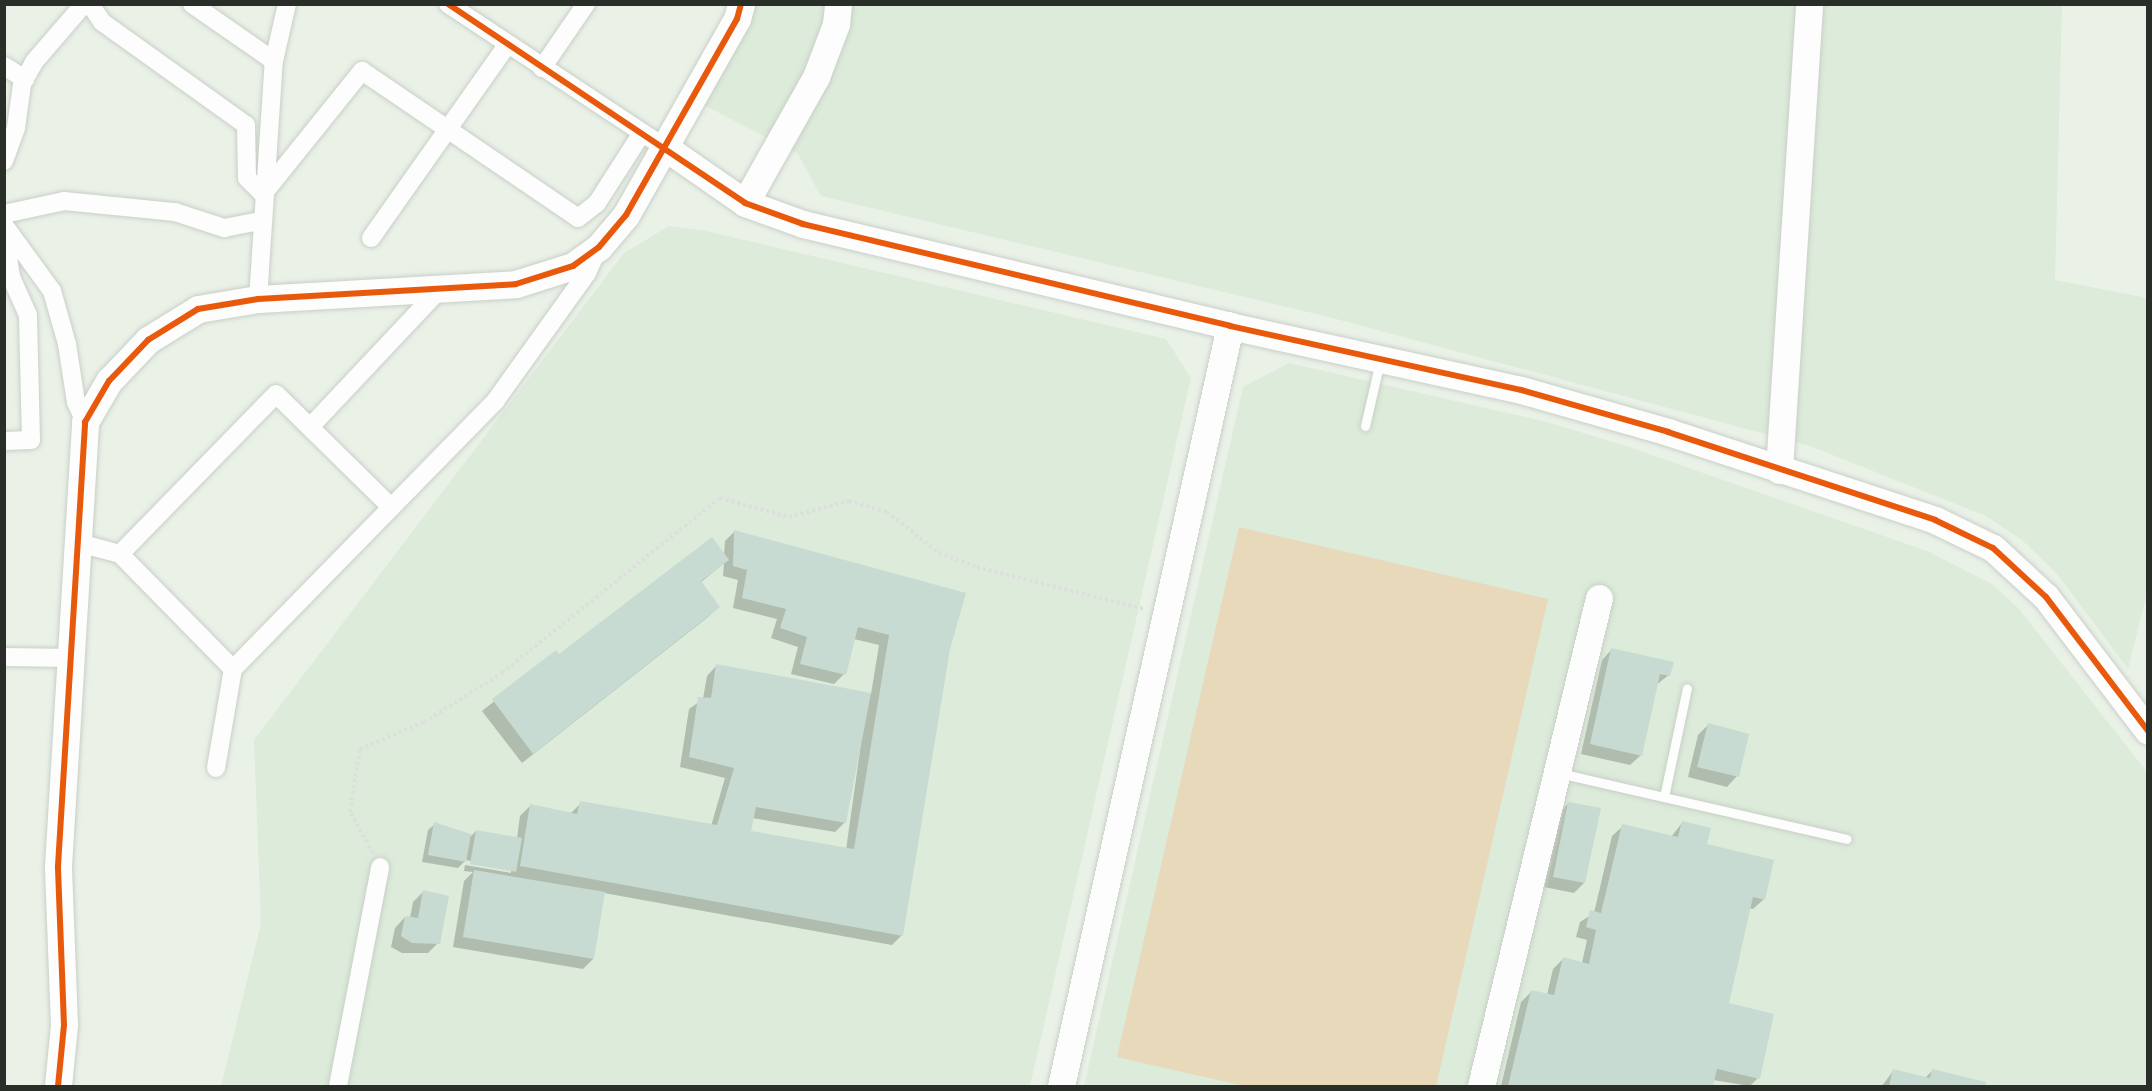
<!DOCTYPE html>
<style>
body{margin:0}
#map{position:relative;width:2152px;height:1091px;overflow:hidden;background:#eaf2e8;font-family:"Libre Baskerville",serif}
div>[style]{position:absolute}
.built>*{inset:0;background:#dcebda}
.green>*{inset:0;background:#e7d9ba}
.shadow>*{inset:0;background:#0003}
.building>*{inset:0;background:#c7dbd2}
.path>*{height:4px;margin-top:-2px;transform-origin:0;background:repeating-linear-gradient(90deg,#dddfdd 0 3px,transparent 0 6px)}
.roads{filter:drop-shadow(0 0 2px #c9cfc7) drop-shadow(0 0 2px #c9cfc7)}
.lane>*{height:9px;margin:-4.5px;padding:0 4.5px;transform-origin:4.5px;border-radius:4.5px;background:#fcfdfc}
.street>*{height:18px;margin:-9px;padding:0 9px;transform-origin:9px;border-radius:9px;background:#fcfdfc}
.secondary>*{height:27px;margin:-13.5px;padding:0 13.5px;transform-origin:13.5px;border-radius:13.5px;background:#fcfdfc}
.cycleway>*{height:6px;margin:-3px;padding:0 3px;transform-origin:3px;border-radius:3px;background:#e8590c}
span{translate:-50% -50%;white-space:nowrap;text-align:center;line-height:1.15;-webkit-text-stroke:4.5px #fcfffb;paint-order:stroke}
.frame{position:absolute;inset:0;border:6px solid #292e28;pointer-events:none}
</style>
<div id="map">
<div class="built">
<i style="clip-path:polygon(753px 5px,2062px 5px,2055px 280px,2147px 298px,2147px 593px,2128px 669px,2057px 574px,2023px 541px,1986px 516px,1810px 446px,1325px 316px,821px 196px,798px 154px,704px 105px,748px 28px)"></i>
<i style="clip-path:polygon(669px 226px,706px 231px,1166px 339px,1191px 378px,1030px 1086px,221px 1086px,261px 924px,254px 740px,624px 253px)"></i>
<i style="clip-path:polygon(1289px 363px,1547px 422px,1626px 446px,1927px 551px,1992px 584px,2019px 609px,2147px 772px,2147px 1086px,1084px 1086px,1243px 387px)"></i>
</div>
<div class="green">
<i style="clip-path:polygon(1239px 527px,1548px 599px,1436px 1086px,1244px 1086px,1117px 1057px)"></i>
</div>
<div class="shadow">
<i style="clip-path:polygon(evenodd,735px 531px,948px 649px,902px 935px,892px 945px,604px 893px,593px 959px,583px 969px,453px 947px,464px 881px,473px 872px,464px 871px,465px 865px,511px 873px,511px 870px,466px 860px,458px 868px,422px 862px,428px 830px,435px 824px,468px 839px,476px 831px,517px 838px,520px 816px,530px 806px,570px 814px,581px 803px,711px 826px,725px 778px,680px 767px,689px 709px,703px 699px,707px 676px,717px 665px,871px 694px,879px 645px,854px 639px,844px 674px,834px 684px,791px 674px,798px 647px,771px 638px,777px 619px,733px 608px,738px 580px,723px 576px,724px 563px,700px 583px,718px 607px,708px 617px,522px 763px,482px 711px,556px 652px,559px 656px,724px 555px,725px 541px,735px 531px,864px 722px,846px 850px,749px 832px,752px 818px,835px 832px,845px 822px,864px 722px)"></i>
<i style="clip-path:polygon(1612px 649px,1669px 675px,1656px 685px,1641px 755px,1630px 765px,1581px 754px,1602px 660px)"></i>
<i style="clip-path:polygon(1708px 725px,1737px 776px,1727px 787px,1688px 777px,1698px 735px)"></i>
<i style="clip-path:polygon(1569px 803px,1584px 883px,1574px 893px,1544px 887px,1558px 813px)"></i>
<i style="clip-path:polygon(1682px 823px,1764px 899px,1753px 909px,1749px 908px,1727px 1004px,1758px 1078px,1750px 1086px,1713px 1080px,1711px 1086px,1501px 1086px,1521px 1002px,1531px 992px,1547px 995px,1553px 969px,1563px 959px,1582px 963px,1587px 940px,1576px 937px,1580px 922px,1594px 913px,1612px 836px,1623px 826px,1671px 837px)"></i>
<i style="clip-path:polygon(423px 892px,438px 943px,428px 953px,402px 953px,391px 947px,395px 928px,405px 917px,410px 918px,413px 902px)"></i>
<i style="clip-path:polygon(1893px 1071px,1925px 1078px,1932px 1071px,1984px 1083px,1983px 1086px,1882px 1086px)"></i>
</div>
<div class="building">
<i style="clip-path:polygon(734px 530px,966px 593px,950px 649px,903px 936px,520px 866px,530px 804px,577px 814px,580px 801px,717px 825px,734px 768px,689px 757px,698px 697px,711px 698px,716px 664px,871px 693px,846px 823px,756px 807px,751px 831px,854px 849px,889px 635px,858px 627px,846px 675px,800px 664px,807px 637px,780px 628px,786px 609px,742px 598px,747px 570px,733px 566px)"></i>
<i style="clip-path:polygon(712px 537px,729px 560px,701px 581px,720px 607px,533px 754px,492px 699px,556px 650px,559px 654px)"></i>
<i style="clip-path:polygon(1611px 648px,1674px 662px,1670px 676px,1660px 674px,1642px 756px,1590px 744px)"></i>
<i style="clip-path:polygon(1708px 723px,1749px 734px,1739px 777px,1697px 767px)"></i>
<i style="clip-path:polygon(1568px 802px,1601px 808px,1585px 883px,1553px 877px)"></i>
<i style="clip-path:polygon(1682px 821px,1711px 828px,1707px 844px,1774px 860px,1765px 900px,1753px 897px,1729px 1003px,1774px 1014px,1760px 1079px,1717px 1069px,1713px 1086px,1508px 1086px,1531px 990px,1554px 995px,1563px 957px,1589px 964px,1596px 930px,1586px 927px,1590px 910px,1601px 913px,1622px 824px,1678px 837px)"></i>
<i style="clip-path:polygon(434px 822px,471px 834px,466px 862px,428px 855px)"></i>
<i style="clip-path:polygon(476px 830px,522px 838px,516px 872px,470px 864px)"></i>
<i style="clip-path:polygon(474px 870px,605px 892px,594px 959px,463px 937px)"></i>
<i style="clip-path:polygon(423px 890px,449px 896px,440px 944px,412px 943px,401px 936px,405px 916px,418px 918px)"></i>
<i style="clip-path:polygon(1893px 1069px,1930px 1078px,1932px 1069px,1986px 1082px,1985px 1086px,1889px 1086px)"></i>
</div>
<div class="path">
<i style="left:373px;top:853px;width:47px;rotate:-119.3deg"></i>
<i style="left:350px;top:812px;width:64px;rotate:-81deg"></i>
<i style="left:360px;top:749px;width:69px;rotate:-22.9deg"></i>
<i style="left:424px;top:722px;width:92px;rotate:-32.1deg"></i>
<i style="left:502px;top:673px;width:280px;rotate:-38.8deg"></i>
<i style="left:720px;top:498px;width:72px;rotate:15.4deg"></i>
<i style="left:789px;top:517px;width:62px;rotate:-14.9deg"></i>
<i style="left:849px;top:501px;width:40px;rotate:16deg"></i>
<i style="left:887px;top:512px;width:66px;rotate:38.3deg"></i>
<i style="left:939px;top:553px;width:40px;rotate:20.2deg"></i>
<i style="left:977px;top:567px;width:172px;rotate:14.1deg"></i>
</div>
<div class="roads">
<div class="lane">
<i style="left:1365px;top:426px;width:67px;rotate:-77deg"></i>
<i style="left:1559px;top:773px;width:295px;rotate:12.9deg"></i>
<i style="left:1664px;top:797px;width:111px;rotate:-78.1deg"></i>
</div>
<div class="street">
<i style="left:90px;top:4px;width:22px;rotate:56deg"></i>
<i style="left:102px;top:22px;width:177px;rotate:35.6deg"></i>
<i style="left:246px;top:125px;width:53px;rotate:88.9deg"></i>
<i style="left:247px;top:178px;width:23px;rotate:45deg"></i>
<i style="left:263px;top:194px;width:158px;rotate:-51.2deg"></i>
<i style="left:362px;top:71px;width:261px;rotate:34.2deg"></i>
<i style="left:578px;top:218px;width:24px;rotate:-38deg"></i>
<i style="left:597px;top:203px;width:83px;rotate:-57.3deg"></i>
<i style="left:192px;top:4px;width:100px;rotate:34.8deg"></i>
<i style="left:448px;top:4px;width:245px;rotate:33.5deg"></i>
<i style="left:4px;top:66px;width:25px;rotate:32deg"></i>
<i style="left:542px;top:68px;width:78px;rotate:-55.5deg"></i>
<i style="left:4px;top:161px;width:35px;rotate:-70deg"></i>
<i style="left:16px;top:128px;width:44px;rotate:-82.2deg"></i>
<i style="left:22px;top:84px;width:25px;rotate:-61deg"></i>
<i style="left:34px;top:62px;width:77px;rotate:-49.2deg"></i>
<i style="left:4px;top:214px;width:61px;rotate:-12.2deg"></i>
<i style="left:64px;top:201px;width:112px;rotate:5.7deg"></i>
<i style="left:175px;top:212px;width:52px;rotate:18.1deg"></i>
<i style="left:224px;top:228px;width:38px;rotate:-11deg"></i>
<i style="left:4px;top:225px;width:82px;rotate:54deg"></i>
<i style="left:52px;top:291px;width:55px;rotate:74.2deg"></i>
<i style="left:67px;top:344px;width:59px;rotate:81.2deg"></i>
<i style="left:76px;top:402px;width:22px;rotate:66deg"></i>
<i style="left:4px;top:228px;width:49px;rotate:81.9deg"></i>
<i style="left:11px;top:277px;width:7px;rotate:180deg"></i>
<i style="left:371px;top:238px;width:236px;rotate:-54.8deg"></i>
<i style="left:258px;top:299px;width:239px;rotate:-86.2deg"></i>
<i style="left:274px;top:61px;width:58px;rotate:-77.2deg"></i>
<i style="left:310px;top:427px;width:190px;rotate:-46.7deg"></i>
<i style="left:4px;top:441px;width:27px;rotate:-2deg"></i>
<i style="left:31px;top:440px;width:125px;rotate:-91.4deg"></i>
<i style="left:28px;top:315px;width:42px;rotate:-114.1deg"></i>
<i style="left:79px;top:543px;width:42px;rotate:15deg"></i>
<i style="left:120px;top:554px;width:161px;rotate:45.5deg"></i>
<i style="left:233px;top:669px;width:376px;rotate:-45.6deg"></i>
<i style="left:496px;top:400px;width:156px;rotate:-54.4deg"></i>
<i style="left:587px;top:273px;width:24px;rotate:-66deg"></i>
<i style="left:120px;top:554px;width:223px;rotate:-45.7deg"></i>
<i style="left:276px;top:394px;width:161px;rotate:44.5deg"></i>
<i style="left:4px;top:657px;width:69px;rotate:0.8deg"></i>
<i style="left:216px;top:768px;width:100px;rotate:-80.3deg"></i>
<i style="left:338px;top:1086px;width:223px;rotate:-79.1deg"></i>
</div>
<div class="secondary">
<i style="left:666px;top:148px;width:96px;rotate:34.8deg"></i>
<i style="left:745px;top:203px;width:62px;rotate:19.9deg"></i>
<i style="left:803px;top:224px;width:439px;rotate:13.4deg"></i>
<i style="left:1230px;top:326px;width:298px;rotate:12.4deg"></i>
<i style="left:1521px;top:390px;width:153px;rotate:15.9deg"></i>
<i style="left:1668px;top:432px;width:281px;rotate:18.2deg"></i>
<i style="left:1935px;top:520px;width:64px;rotate:25.8deg"></i>
<i style="left:1993px;top:548px;width:72px;rotate:42.8deg"></i>
<i style="left:2046px;top:597px;width:168px;rotate:52.7deg"></i>
<i style="left:745px;top:203px;width:145px;rotate:-60.6deg"></i>
<i style="left:816px;top:77px;width:57px;rotate:-69.3deg"></i>
<i style="left:836px;top:24px;width:20px;rotate:-84deg"></i>
<i style="left:1779px;top:470px;width:467px;rotate:-86.3deg"></i>
<i style="left:58px;top:1086px;width:61px;rotate:-84.4deg"></i>
<i style="left:64px;top:1025px;width:159px;rotate:-92.2deg"></i>
<i style="left:58px;top:866px;width:445px;rotate:-86.5deg"></i>
<i style="left:85px;top:422px;width:48px;rotate:-59.7deg"></i>
<i style="left:109px;top:381px;width:57px;rotate:-46.4deg"></i>
<i style="left:148px;top:340px;width:59px;rotate:-31.8deg"></i>
<i style="left:198px;top:309px;width:61px;rotate:-9.5deg"></i>
<i style="left:258px;top:299px;width:258px;rotate:-3.3deg"></i>
<i style="left:516px;top:284px;width:60px;rotate:-17.5deg"></i>
<i style="left:573px;top:266px;width:32px;rotate:-36deg"></i>
<i style="left:599px;top:247px;width:42px;rotate:-49.8deg"></i>
<i style="left:626px;top:215px;width:225px;rotate:-60.5deg"></i>
<i style="left:737px;top:19px;width:16px;rotate:-75deg"></i>
<i style="left:1061px;top:1086px;width:779px;rotate:-77.46deg"></i>
<i style="left:1481px;top:1086px;width:502px;rotate:-76.41deg"></i>
</div>
</div>
<div class="cycleway">
<i style="left:448px;top:4px;width:358px;rotate:33.8deg"></i>
<i style="left:745px;top:203px;width:62px;rotate:19.9deg"></i>
<i style="left:803px;top:224px;width:439px;rotate:13.4deg"></i>
<i style="left:1230px;top:326px;width:298px;rotate:12.4deg"></i>
<i style="left:1521px;top:390px;width:153px;rotate:15.9deg"></i>
<i style="left:1668px;top:432px;width:281px;rotate:18.2deg"></i>
<i style="left:1935px;top:520px;width:64px;rotate:25.8deg"></i>
<i style="left:1993px;top:548px;width:72px;rotate:42.8deg"></i>
<i style="left:2046px;top:597px;width:168px;rotate:52.7deg"></i>
<i style="left:58px;top:1086px;width:61px;rotate:-84.4deg"></i>
<i style="left:64px;top:1025px;width:159px;rotate:-92.2deg"></i>
<i style="left:58px;top:866px;width:445px;rotate:-86.5deg"></i>
<i style="left:85px;top:422px;width:48px;rotate:-59.7deg"></i>
<i style="left:109px;top:381px;width:57px;rotate:-46.4deg"></i>
<i style="left:148px;top:340px;width:59px;rotate:-31.8deg"></i>
<i style="left:198px;top:309px;width:61px;rotate:-9.5deg"></i>
<i style="left:258px;top:299px;width:258px;rotate:-3.3deg"></i>
<i style="left:516px;top:284px;width:60px;rotate:-17.5deg"></i>
<i style="left:573px;top:266px;width:32px;rotate:-36deg"></i>
<i style="left:599px;top:247px;width:42px;rotate:-49.8deg"></i>
<i style="left:626px;top:215px;width:225px;rotate:-60.5deg"></i>
<i style="left:737px;top:19px;width:16px;rotate:-75deg"></i>
</div>
<div class="frame"></div>
</div>
